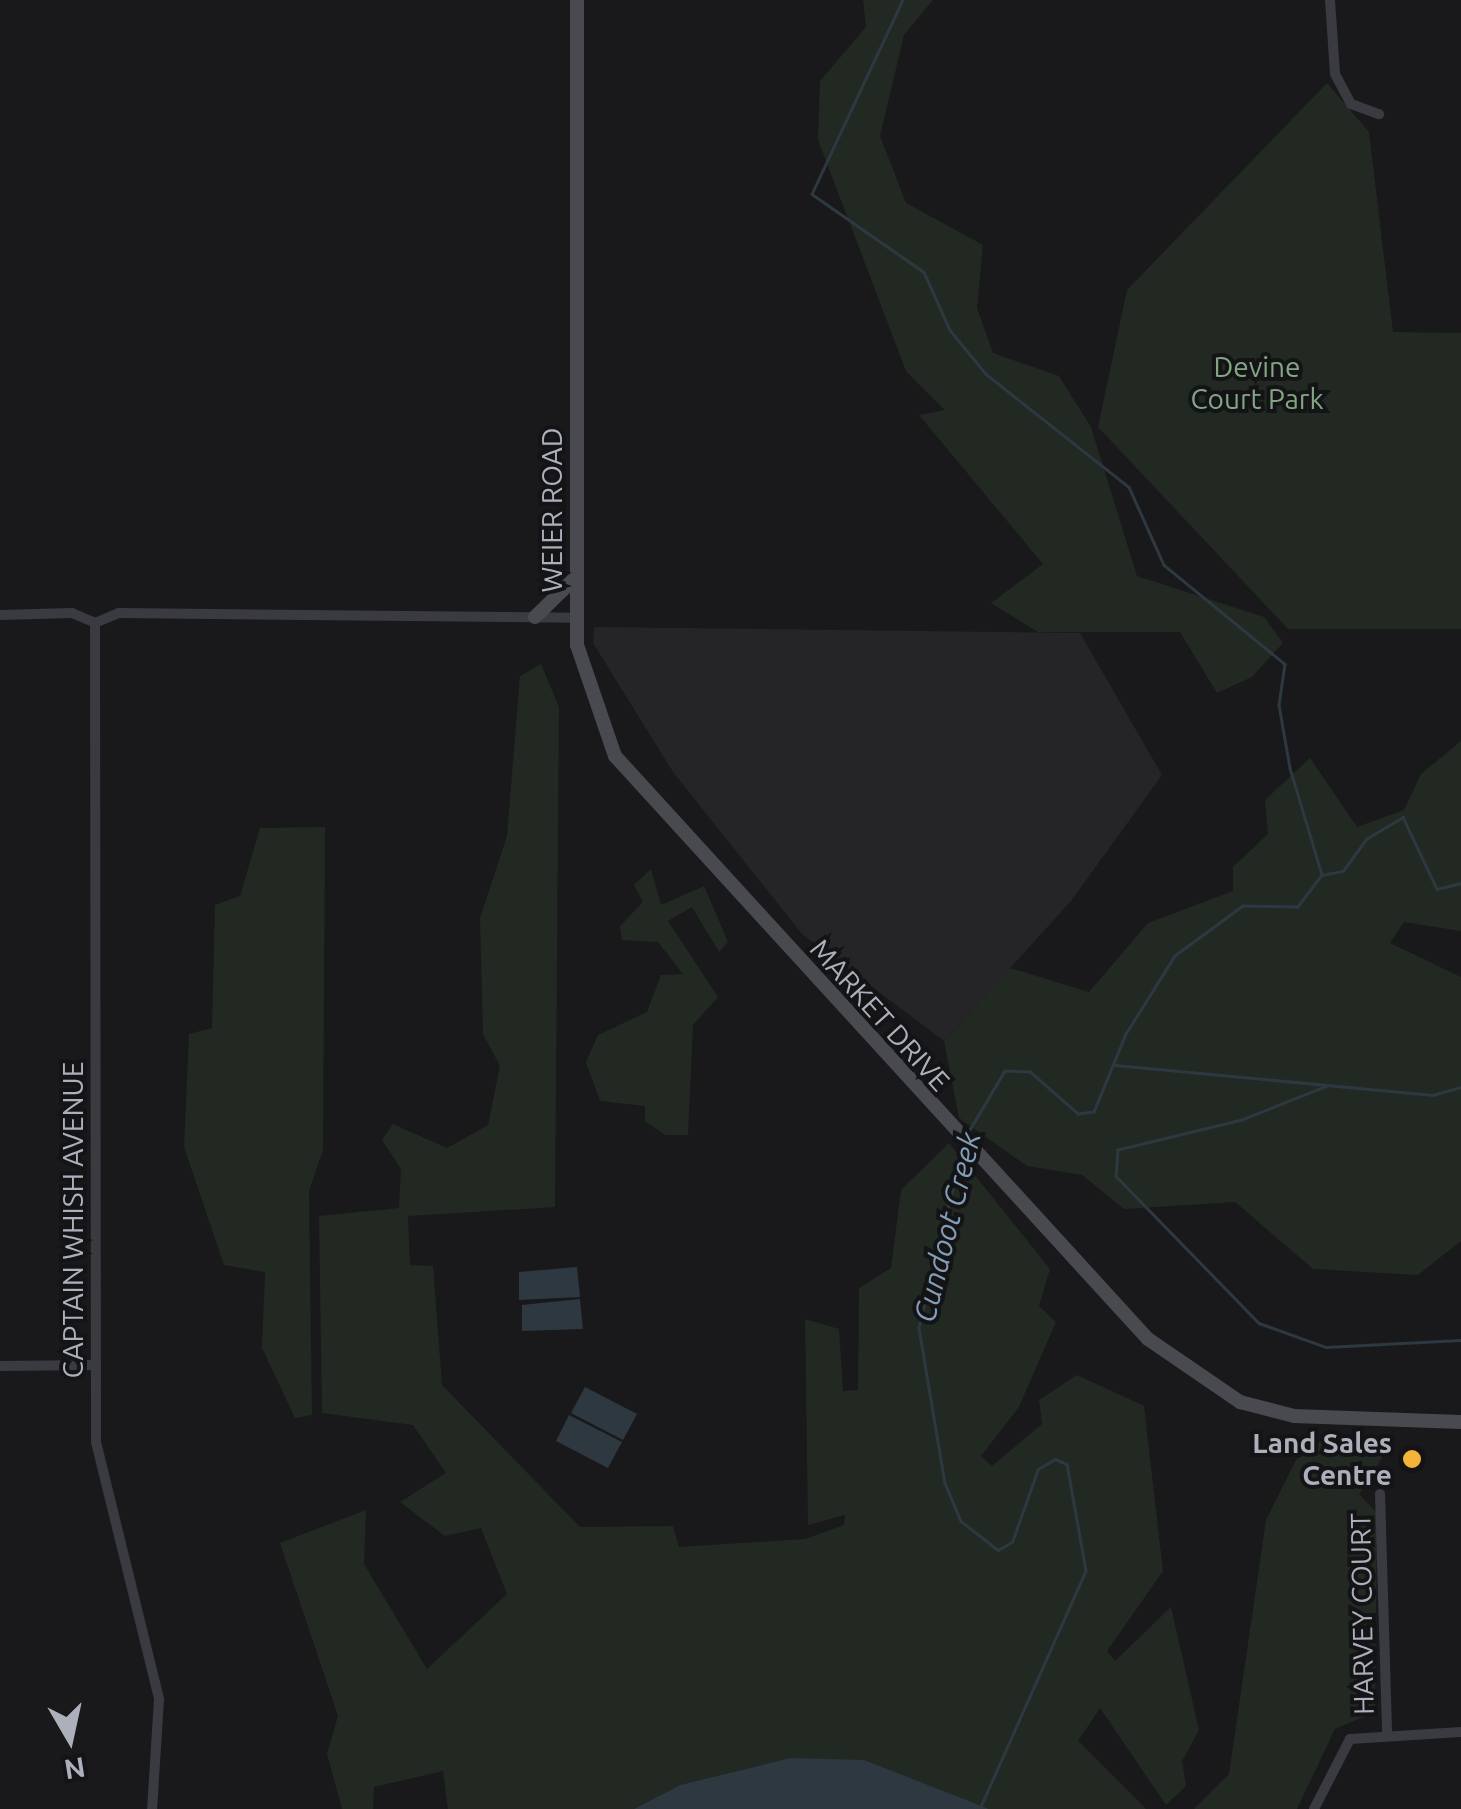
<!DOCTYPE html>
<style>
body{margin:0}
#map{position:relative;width:1461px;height:1809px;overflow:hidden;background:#19191b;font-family:Ubuntu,sans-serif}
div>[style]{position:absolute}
.built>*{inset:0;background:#252528}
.green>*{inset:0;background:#212922}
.water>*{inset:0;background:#2e3840}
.stream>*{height:2.5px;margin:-1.25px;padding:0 1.25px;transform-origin:1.25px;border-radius:1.25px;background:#2e3840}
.street>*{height:10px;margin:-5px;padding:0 5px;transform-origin:5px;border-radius:5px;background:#3a3b40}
.secondary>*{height:14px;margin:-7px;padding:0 7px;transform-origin:7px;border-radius:7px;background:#484a50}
.dots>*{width:28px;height:28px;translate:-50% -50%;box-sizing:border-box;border:5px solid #141416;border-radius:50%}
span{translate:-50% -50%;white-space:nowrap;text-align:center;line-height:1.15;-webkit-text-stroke:8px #141416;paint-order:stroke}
.park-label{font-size:28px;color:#82a684}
.street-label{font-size:28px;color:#abb0bb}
.poi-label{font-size:28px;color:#abb0bb;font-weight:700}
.right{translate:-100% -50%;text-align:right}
.water-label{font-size:30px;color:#839eb6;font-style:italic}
.north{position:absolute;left:20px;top:1689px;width:100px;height:100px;-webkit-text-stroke:8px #141416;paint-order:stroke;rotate:171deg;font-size:28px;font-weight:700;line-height:40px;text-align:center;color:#abb0bb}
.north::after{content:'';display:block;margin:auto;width:35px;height:45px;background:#abb0bb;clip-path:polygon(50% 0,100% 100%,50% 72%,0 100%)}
</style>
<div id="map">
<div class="built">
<i style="clip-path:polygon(594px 627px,1080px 633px,1162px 775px,1071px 901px,944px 1041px,802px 934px,673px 772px,593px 643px)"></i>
</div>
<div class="green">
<i style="clip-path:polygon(863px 0,933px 0,904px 35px,880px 136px,906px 203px,983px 245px,977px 308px,993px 353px,1059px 376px,1091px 427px,1137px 576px,1264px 617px,1283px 643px,1252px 677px,1217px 693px,1180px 632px,1038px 632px,991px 603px,1043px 564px,919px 415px,945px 410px,906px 371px,818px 140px,820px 81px,866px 27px)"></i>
<i style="clip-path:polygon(1327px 83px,1369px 132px,1393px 332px,1461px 333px,1461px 629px,1288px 629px,1098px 427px,1127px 290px)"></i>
<i style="clip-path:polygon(541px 664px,559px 707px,555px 1207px,408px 1216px,410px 1265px,433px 1266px,442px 1385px,580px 1527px,673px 1526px,679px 1547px,805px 1539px,844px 1525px,845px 1515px,808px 1525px,805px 1319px,839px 1329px,843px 1391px,858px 1390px,859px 1288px,891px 1268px,901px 1190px,949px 1143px,1050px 1269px,1039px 1306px,1056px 1322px,1019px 1407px,981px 1456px,992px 1466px,1042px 1424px,1039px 1400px,1077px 1375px,1144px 1406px,1163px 1571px,1107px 1651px,1115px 1661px,1171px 1607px,1199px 1730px,1182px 1761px,1186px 1786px,1166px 1805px,1100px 1708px,1078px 1741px,1146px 1809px,989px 1809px,790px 1758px,680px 1785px,634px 1809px,448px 1809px,443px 1771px,374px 1787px,373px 1809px,342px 1809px,327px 1754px,338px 1716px,280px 1543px,366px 1510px,364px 1564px,427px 1669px,507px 1594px,481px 1528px,445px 1536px,400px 1502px,446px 1473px,413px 1425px,322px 1413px,319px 1216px,399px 1208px,401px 1169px,382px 1140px,393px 1124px,447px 1148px,488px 1125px,500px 1066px,483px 1034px,480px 918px,507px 836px,520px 676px)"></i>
<i style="clip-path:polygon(1461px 741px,1461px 931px,1404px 922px,1390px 943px,1461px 977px,1461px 1241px,1418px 1275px,1313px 1269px,1235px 1202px,1124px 1209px,1082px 1175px,1027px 1166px,959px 1118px,944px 1041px,1010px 968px,1089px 992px,1148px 923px,1233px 891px,1233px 867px,1268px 834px,1265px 800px,1310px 758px,1357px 827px,1404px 810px,1421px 774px)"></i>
<i style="clip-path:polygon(325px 827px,323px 1150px,309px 1191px,312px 1415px,295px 1418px,262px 1348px,265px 1272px,224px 1265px,184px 1147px,189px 1034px,212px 1028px,215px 905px,240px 896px,260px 828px)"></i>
<i style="clip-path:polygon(651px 869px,661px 905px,704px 886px,728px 942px,719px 952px,692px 907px,668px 921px,718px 997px,693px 1025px,688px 1135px,665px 1135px,645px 1121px,645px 1106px,600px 1101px,586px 1062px,598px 1035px,647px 1012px,661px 975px,683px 974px,658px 942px,622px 940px,620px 926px,643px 902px,634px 885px)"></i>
<i style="clip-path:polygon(1394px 1439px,1359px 1494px,1377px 1513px,1375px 1712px,1335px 1729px,1297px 1809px,1194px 1809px,1229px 1774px,1266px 1520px,1296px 1460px,1322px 1440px)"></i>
</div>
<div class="water">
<i style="clip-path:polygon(577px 1267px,580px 1297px,519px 1300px,519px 1272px)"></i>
<i style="clip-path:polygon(580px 1299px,583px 1329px,522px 1331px,522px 1305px)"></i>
<i style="clip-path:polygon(585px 1387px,637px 1414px,623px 1440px,571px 1413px)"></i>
<i style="clip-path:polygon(569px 1415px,622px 1442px,608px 1468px,556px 1441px)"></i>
<i style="clip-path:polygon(790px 1758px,864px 1760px,989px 1809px,634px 1809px,680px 1785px)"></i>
</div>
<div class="stream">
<i style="left:903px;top:0;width:214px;rotate:115.1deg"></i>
<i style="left:812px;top:194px;width:136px;rotate:34.9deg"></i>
<i style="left:924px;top:272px;width:64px;rotate:65.9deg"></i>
<i style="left:950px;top:330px;width:57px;rotate:50.7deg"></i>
<i style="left:986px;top:374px;width:182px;rotate:38.3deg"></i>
<i style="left:1129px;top:487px;width:85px;rotate:65.8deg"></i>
<i style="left:1164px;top:565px;width:156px;rotate:39.3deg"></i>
<i style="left:1285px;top:664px;width:41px;rotate:98.3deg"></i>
<i style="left:1279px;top:705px;width:64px;rotate:80.1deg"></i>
<i style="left:1290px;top:768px;width:112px;rotate:73.3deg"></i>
<i style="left:1322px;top:875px;width:40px;rotate:127deg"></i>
<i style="left:1298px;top:907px;width:55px;rotate:-179deg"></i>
<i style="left:1243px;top:906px;width:84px;rotate:143.7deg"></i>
<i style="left:1175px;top:956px;width:92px;rotate:122.1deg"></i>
<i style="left:1126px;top:1034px;width:84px;rotate:112.3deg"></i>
<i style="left:1094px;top:1112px;width:16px;rotate:173deg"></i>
<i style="left:1078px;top:1114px;width:64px;rotate:-138.8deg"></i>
<i style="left:1030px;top:1072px;width:25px;rotate:-178deg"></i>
<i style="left:1005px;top:1071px;width:74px;rotate:120.7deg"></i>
<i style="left:1322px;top:875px;width:21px;rotate:-11deg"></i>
<i style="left:1343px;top:871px;width:39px;rotate:-54deg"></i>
<i style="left:1366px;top:839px;width:43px;rotate:-30.7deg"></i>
<i style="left:1403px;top:817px;width:80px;rotate:64.7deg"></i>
<i style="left:1437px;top:889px;width:25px;rotate:-14deg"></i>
<i style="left:1115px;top:1065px;width:319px;rotate:5.4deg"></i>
<i style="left:1433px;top:1095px;width:29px;rotate:-16deg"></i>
<i style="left:1327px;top:1086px;width:92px;rotate:158.2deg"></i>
<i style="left:1242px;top:1120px;width:128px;rotate:166.4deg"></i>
<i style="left:1118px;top:1150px;width:26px;rotate:94deg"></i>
<i style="left:1116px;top:1176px;width:205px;rotate:45.8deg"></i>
<i style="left:1259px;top:1323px;width:71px;rotate:19.7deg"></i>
<i style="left:1326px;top:1347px;width:135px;rotate:-3deg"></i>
<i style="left:963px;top:1147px;width:186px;rotate:103.7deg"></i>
<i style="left:919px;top:1328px;width:157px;rotate:80.5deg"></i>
<i style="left:945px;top:1483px;width:41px;rotate:67.2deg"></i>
<i style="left:961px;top:1521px;width:47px;rotate:38.1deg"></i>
<i style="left:998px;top:1550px;width:16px;rotate:-30deg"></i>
<i style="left:1012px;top:1542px;width:77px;rotate:-70.4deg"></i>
<i style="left:1038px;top:1469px;width:20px;rotate:-30deg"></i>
<i style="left:1055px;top:1459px;width:13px;rotate:23deg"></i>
<i style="left:1067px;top:1464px;width:109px;rotate:79.9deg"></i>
<i style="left:1086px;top:1571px;width:261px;rotate:114deg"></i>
</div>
<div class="street">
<i style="left:1330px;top:0;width:74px;rotate:86.1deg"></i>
<i style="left:1335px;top:74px;width:34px;rotate:62deg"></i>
<i style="left:1351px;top:104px;width:30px;rotate:20deg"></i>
<i style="left:0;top:615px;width:72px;rotate:-1.6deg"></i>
<i style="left:72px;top:613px;width:25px;rotate:23deg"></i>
<i style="left:95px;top:623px;width:26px;rotate:-23deg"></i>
<i style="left:119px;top:613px;width:458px;rotate:0.6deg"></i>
<i style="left:95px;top:623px;width:819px;rotate:89.93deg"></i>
<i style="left:96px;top:1442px;width:265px;rotate:76.2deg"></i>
<i style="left:159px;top:1699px;width:110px;rotate:93.6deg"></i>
<i style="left:0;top:1366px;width:93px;rotate:-0.6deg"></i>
<i style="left:1380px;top:1494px;width:239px;rotate:88.3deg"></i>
<i style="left:1314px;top:1809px;width:79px;rotate:-62.8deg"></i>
<i style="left:1350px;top:1739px;width:111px;rotate:-3.6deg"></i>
</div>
<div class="secondary">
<i style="left:577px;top:0;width:645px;rotate:90deg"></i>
<i style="left:577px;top:645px;width:117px;rotate:71.1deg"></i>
<i style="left:615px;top:756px;width:790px;rotate:47.57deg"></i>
<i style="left:1148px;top:1339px;width:112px;rotate:34.4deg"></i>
<i style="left:1240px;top:1402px;width:56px;rotate:14.5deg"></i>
<i style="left:1294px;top:1416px;width:167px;rotate:2.1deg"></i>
<i style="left:535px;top:617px;width:57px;rotate:-44.3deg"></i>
</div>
<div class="dots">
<i style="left:1412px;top:1459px;background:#f4b339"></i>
</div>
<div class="park-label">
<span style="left:1257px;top:383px">Devine<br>Court Park</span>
</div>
<div class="street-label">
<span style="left:552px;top:510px;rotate:-90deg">WEIER ROAD</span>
<span style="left:880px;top:1015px;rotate:48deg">MARKET DRIVE</span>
<span style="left:73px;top:1220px;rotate:-90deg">CAPTAIN WHISH AVENUE</span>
<span style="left:1362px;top:1614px;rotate:-91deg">HARVEY COURT</span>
</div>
<div class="poi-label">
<span class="right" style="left:1392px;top:1459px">Land Sales<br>Centre</span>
</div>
<div class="water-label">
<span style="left:947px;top:1227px;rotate:-76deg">Cundoot Creek</span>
</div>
<div class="north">N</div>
</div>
